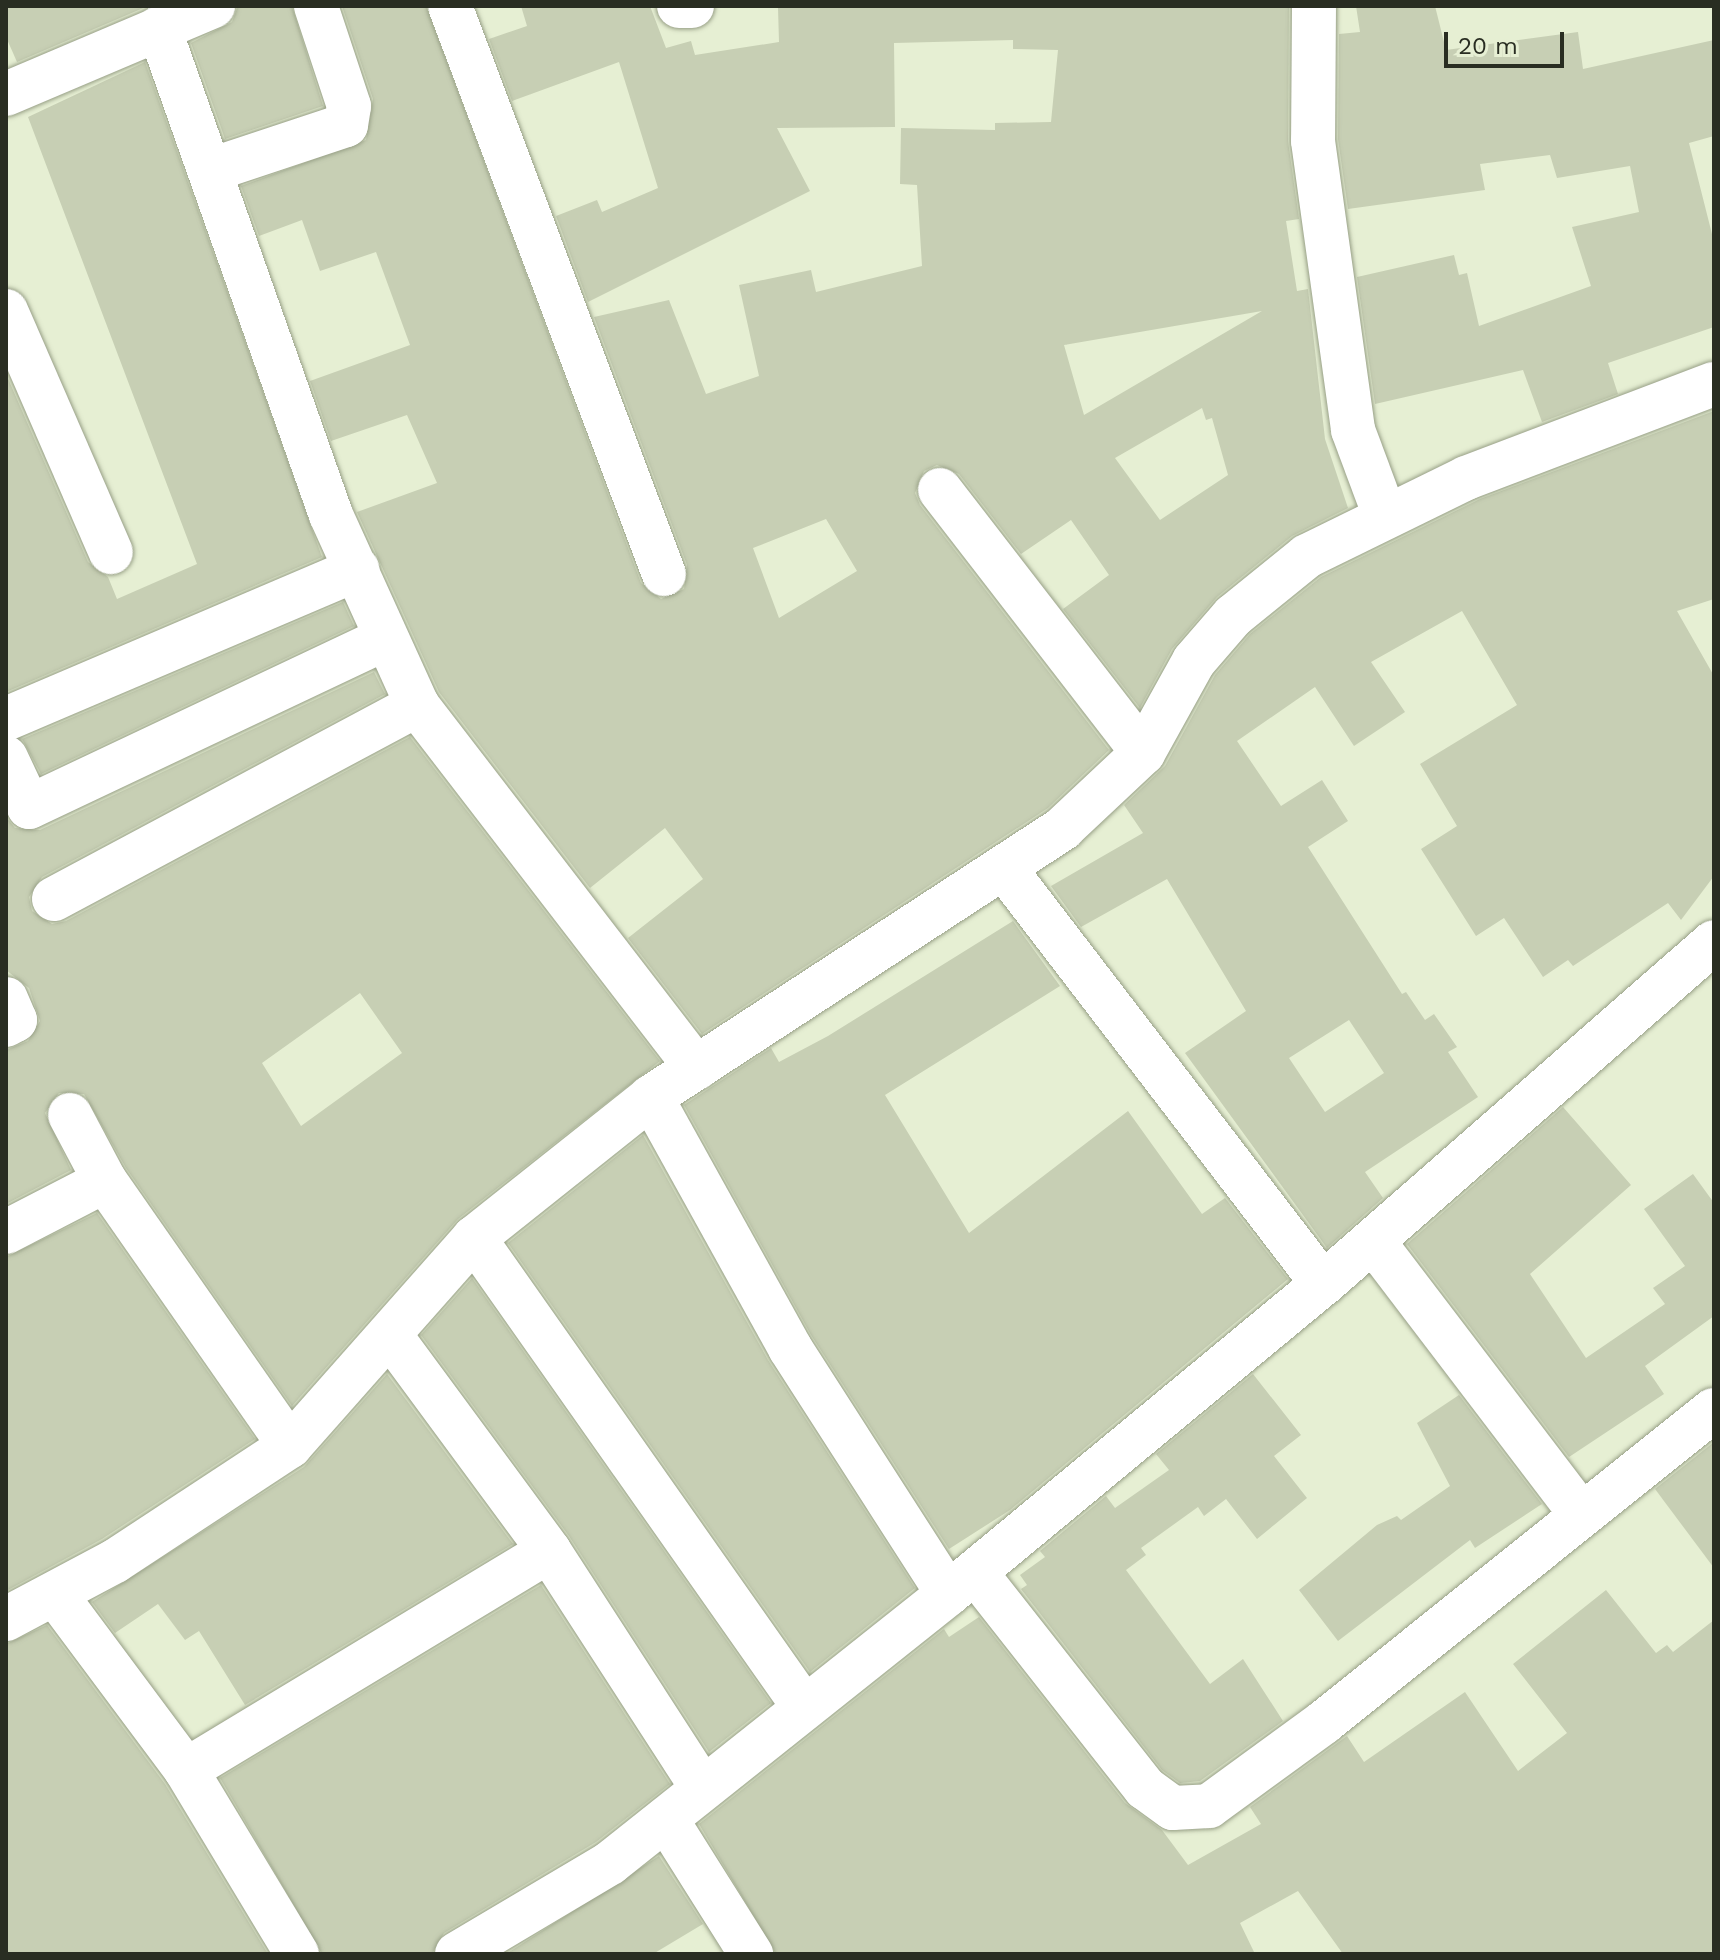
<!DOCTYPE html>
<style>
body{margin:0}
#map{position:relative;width:1720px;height:1960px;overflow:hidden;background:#e6efd3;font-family:"Work Sans",sans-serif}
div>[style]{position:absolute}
.building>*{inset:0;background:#c7cfb4}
.roads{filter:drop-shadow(0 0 2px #979f86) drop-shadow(0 0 2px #979f86)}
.minor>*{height:44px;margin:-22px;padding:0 22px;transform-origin:22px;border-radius:22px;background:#fff}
span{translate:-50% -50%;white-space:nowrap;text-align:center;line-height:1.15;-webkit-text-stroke:6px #e6efd3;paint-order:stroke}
.frame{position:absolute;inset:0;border:8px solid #292d22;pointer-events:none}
.scale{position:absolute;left:1444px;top:32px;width:120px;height:36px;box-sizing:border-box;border:4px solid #292d22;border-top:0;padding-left:10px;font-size:24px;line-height:28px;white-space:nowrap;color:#292d22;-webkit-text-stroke:6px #e6efd3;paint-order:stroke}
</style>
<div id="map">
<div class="building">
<i style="clip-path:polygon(6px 6px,148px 6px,17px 62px,6px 37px)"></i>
<i style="clip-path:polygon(238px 6px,292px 6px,323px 106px,225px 139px,191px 43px,232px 22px)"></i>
<i style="clip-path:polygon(evenodd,342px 6px,426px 6px,641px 583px,661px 599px,684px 589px,687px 565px,594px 317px,669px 300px,706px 394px,759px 376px,739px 285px,811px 270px,816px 292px,922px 266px,917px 185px,900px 184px,901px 128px,995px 130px,995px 123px,1051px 122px,1058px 50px,1013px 49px,1013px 40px,894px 43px,895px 127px,777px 128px,810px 191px,588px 302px,556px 216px,597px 200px,602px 212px,658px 188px,619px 62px,512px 101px,489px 39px,527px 26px,521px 6px,650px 6px,666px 48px,691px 41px,695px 55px,779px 42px,778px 8px,1289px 6px,1288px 141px,1299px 219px,1286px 221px,1297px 291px,1308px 289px,1325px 439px,1348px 508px,1292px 536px,1217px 597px,1172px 649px,1140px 708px,1063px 609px,1109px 575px,1071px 520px,1021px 554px,959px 474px,937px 465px,924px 471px,915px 493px,920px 505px,1109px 750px,1048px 808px,702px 1034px,628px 938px,703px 879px,665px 828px,590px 888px,439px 692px,357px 512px,437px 483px,407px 415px,331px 441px,310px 381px,410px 345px,376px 252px,320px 271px,302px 220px,259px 236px,241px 186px,366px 140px,373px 99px,342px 6px,1262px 311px,1084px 415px,1064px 345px,1262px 311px,342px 6px,1202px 408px,1206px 420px,1212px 418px,1228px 475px,1160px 520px,1115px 458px,1202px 408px,342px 6px,826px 519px,857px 571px,779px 618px,753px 548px,826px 519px)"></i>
<i style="clip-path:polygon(1356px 6px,1435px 6px,1446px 50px,1578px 32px,1583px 69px,1714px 40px,1714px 136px,1689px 143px,1714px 242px,1714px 327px,1608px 363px,1618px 394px,1542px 422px,1523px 370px,1375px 404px,1357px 277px,1454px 255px,1459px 275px,1467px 273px,1479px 326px,1591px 286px,1572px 227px,1639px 212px,1630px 166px,1557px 178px,1550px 155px,1480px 164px,1485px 190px,1348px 209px,1338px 139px,1339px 34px,1360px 32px)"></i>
<i style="clip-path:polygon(145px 62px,322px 557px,6px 692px,6px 374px,88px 562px,108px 577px,117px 599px,197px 564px,28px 117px)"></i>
<i style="clip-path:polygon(evenodd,1714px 411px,1714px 599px,1677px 611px,1714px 676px,1714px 876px,1681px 920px,1668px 903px,1573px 966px,1568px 960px,1543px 977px,1504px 918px,1476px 936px,1421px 849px,1457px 826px,1420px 764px,1517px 705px,1462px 611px,1371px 662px,1405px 712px,1354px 746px,1315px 687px,1237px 741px,1281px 806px,1322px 780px,1348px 821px,1308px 847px,1402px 994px,1406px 992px,1425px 1020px,1434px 1014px,1457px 1047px,1448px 1052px,1478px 1097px,1365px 1172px,1383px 1198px,1327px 1248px,1185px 1053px,1246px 1011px,1167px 879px,1081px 927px,1051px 886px,1143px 833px,1124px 805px,1165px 766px,1215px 675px,1250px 634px,1321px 577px,1480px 499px,1714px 411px,1349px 1020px,1384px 1073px,1325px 1112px,1289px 1058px,1349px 1020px)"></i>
<i style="clip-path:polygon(343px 602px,354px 626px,41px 774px,22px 739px)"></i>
<i style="clip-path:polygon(evenodd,374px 672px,385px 694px,42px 877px,29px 897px,32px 911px,52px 924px,66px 921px,410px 737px,660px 1061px,458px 1219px,292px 1406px,126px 1168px,84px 1094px,59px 1093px,45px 1113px,71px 1170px,6px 1204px,6px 1050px,28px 1041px,40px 1021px,29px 988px,6px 970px,6px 817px,15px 828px,40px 830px,374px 672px,360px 993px,402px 1053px,301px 1126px,262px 1063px,360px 993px)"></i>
<i style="clip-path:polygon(1013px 921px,1060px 986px,885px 1095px,969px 1233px,1128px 1111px,1202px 1214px,1225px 1198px,1288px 1279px,1010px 1510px,949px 1549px,811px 1335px,684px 1105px,771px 1048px,779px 1062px,828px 1036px)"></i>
<i style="clip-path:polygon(1563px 1107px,1631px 1185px,1530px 1274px,1586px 1358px,1665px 1304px,1653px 1288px,1685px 1266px,1644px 1209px,1693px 1174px,1714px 1203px,1714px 1316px,1645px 1366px,1664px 1394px,1569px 1457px,1407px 1244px)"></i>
<i style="clip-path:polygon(643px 1135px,768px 1360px,915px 1588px,810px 1672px,508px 1243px)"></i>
<i style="clip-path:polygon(97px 1213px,255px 1439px,102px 1539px,6px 1591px,6px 1257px)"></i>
<i style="clip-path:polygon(472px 1278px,771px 1703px,709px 1752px,569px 1536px,421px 1335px)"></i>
<i style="clip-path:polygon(387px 1374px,513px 1544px,245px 1705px,199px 1631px,185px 1640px,158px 1604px,115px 1633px,92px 1602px,304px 1467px)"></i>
<i style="clip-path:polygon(1253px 1374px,1301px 1435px,1274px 1456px,1307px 1498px,1257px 1539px,1226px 1499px,1204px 1516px,1198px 1507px,1141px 1548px,1146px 1555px,1126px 1570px,1210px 1684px,1243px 1659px,1283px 1721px,1200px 1781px,1180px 1783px,1162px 1770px,1021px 1589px,1027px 1585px,1020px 1575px,1045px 1557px,1040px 1551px,1106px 1496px,1115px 1508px,1169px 1470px,1156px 1454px)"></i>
<i style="clip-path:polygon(1459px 1395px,1542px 1504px,1475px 1548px,1470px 1540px,1338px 1641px,1299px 1590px,1377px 1525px,1397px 1516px,1401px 1520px,1450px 1486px,1417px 1423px)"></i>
<i style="clip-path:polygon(1714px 1442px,1714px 1568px,1655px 1489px)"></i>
<i style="clip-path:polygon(541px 1585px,670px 1784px,596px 1842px,444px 1933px,432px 1954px,322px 1954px,220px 1778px)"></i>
<i style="clip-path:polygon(1606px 1590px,1656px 1653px,1667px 1645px,1673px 1652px,1714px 1620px,1714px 1954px,1343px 1954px,1298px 1891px,1240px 1923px,1255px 1954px,776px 1954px,699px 1824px,944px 1629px,949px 1637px,979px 1617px,1125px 1803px,1162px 1830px,1188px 1865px,1261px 1824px,1250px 1807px,1347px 1736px,1364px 1762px,1465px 1692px,1518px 1771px,1567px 1733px,1513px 1664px)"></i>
<i style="clip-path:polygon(47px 1625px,165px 1784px,268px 1954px,6px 1954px,6px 1644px)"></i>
<i style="clip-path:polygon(659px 1856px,703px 1924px,653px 1954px,506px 1954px)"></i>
</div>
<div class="roads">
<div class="minor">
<i style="left:450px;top:6px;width:607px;rotate:69.36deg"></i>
<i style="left:679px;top:6px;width:13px"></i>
<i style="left:1314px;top:6px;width:135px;rotate:90.4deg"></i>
<i style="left:1313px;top:141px;width:292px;rotate:82.1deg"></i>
<i style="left:1353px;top:430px;width:92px;rotate:69.6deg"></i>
<i style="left:159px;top:28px;width:516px;rotate:70.55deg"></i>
<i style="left:331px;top:515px;width:209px;rotate:65.6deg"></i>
<i style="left:417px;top:705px;width:458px;rotate:52.4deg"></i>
<i style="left:6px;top:94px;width:225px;rotate:-23deg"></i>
<i style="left:214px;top:169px;width:139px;rotate:-18.4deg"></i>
<i style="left:346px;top:125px;width:19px;rotate:-81deg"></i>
<i style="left:349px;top:106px;width:105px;rotate:-108.3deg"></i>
<i style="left:6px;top:311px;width:263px;rotate:66.5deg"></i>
<i style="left:940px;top:490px;width:332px;rotate:52.3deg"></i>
<i style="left:6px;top:719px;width:382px;rotate:-23.1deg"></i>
<i style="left:6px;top:758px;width:54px;rotate:64.9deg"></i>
<i style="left:29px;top:807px;width:394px;rotate:-25.3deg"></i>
<i style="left:1004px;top:868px;width:524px;rotate:52.52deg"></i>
<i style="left:54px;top:899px;width:412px;rotate:-28.1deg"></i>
<i style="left:6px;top:999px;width:23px;rotate:67deg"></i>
<i style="left:15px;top:1020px;width:10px;rotate:151deg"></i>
<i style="left:651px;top:1097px;width:287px;rotate:61deg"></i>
<i style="left:790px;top:1348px;width:292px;rotate:57.3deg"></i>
<i style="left:70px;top:1115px;width:75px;rotate:62.1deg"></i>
<i style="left:105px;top:1181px;width:323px;rotate:55.1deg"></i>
<i style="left:6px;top:1232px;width:111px;rotate:-27.3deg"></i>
<i style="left:474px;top:1238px;width:573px;rotate:54.87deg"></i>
<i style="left:1373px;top:1241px;width:342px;rotate:52.7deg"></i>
<i style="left:390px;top:1335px;width:268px;rotate:53.6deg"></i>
<i style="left:975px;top:1572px;width:275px;rotate:51.8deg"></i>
<i style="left:1145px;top:1788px;width:34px;rotate:36deg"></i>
<i style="left:1173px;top:1808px;width:36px;rotate:-3deg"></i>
<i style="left:1209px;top:1806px;width:142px;rotate:-36.1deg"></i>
<i style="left:1324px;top:1722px;width:499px;rotate:-38.7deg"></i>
<i style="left:55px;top:1594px;width:219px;rotate:53.3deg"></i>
<i style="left:186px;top:1770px;width:215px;rotate:58.9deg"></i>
<i style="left:6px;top:1619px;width:123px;rotate:-28deg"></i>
<i style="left:115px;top:1561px;width:209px;rotate:-33.3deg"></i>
<i style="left:290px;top:1446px;width:278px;rotate:-48.5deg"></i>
<i style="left:474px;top:1238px;width:226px;rotate:-38.5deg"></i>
<i style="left:651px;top:1097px;width:492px;rotate:-33.1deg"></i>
<i style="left:1063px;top:828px;width:110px;rotate:-43.2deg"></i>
<i style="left:1143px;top:753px;width:105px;rotate:-61deg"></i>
<i style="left:1194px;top:661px;width:60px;rotate:-49.1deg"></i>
<i style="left:1233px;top:616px;width:95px;rotate:-39deg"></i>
<i style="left:1307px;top:556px;width:177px;rotate:-26.1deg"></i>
<i style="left:1466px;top:478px;width:265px;rotate:-20.8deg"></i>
<i style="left:186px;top:1770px;width:424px;rotate:-31.1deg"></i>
<i style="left:549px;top:1551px;width:283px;rotate:57.1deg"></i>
<i style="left:666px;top:1819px;width:160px;rotate:57.8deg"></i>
<i style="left:457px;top:1954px;width:178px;rotate:-30.7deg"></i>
<i style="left:610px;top:1863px;width:432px;rotate:-38.5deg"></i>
<i style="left:948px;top:1594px;width:487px;rotate:-39.6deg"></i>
<i style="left:1323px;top:1284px;width:519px;rotate:-41.18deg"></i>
</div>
</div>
<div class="frame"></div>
<div class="scale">20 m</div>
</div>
